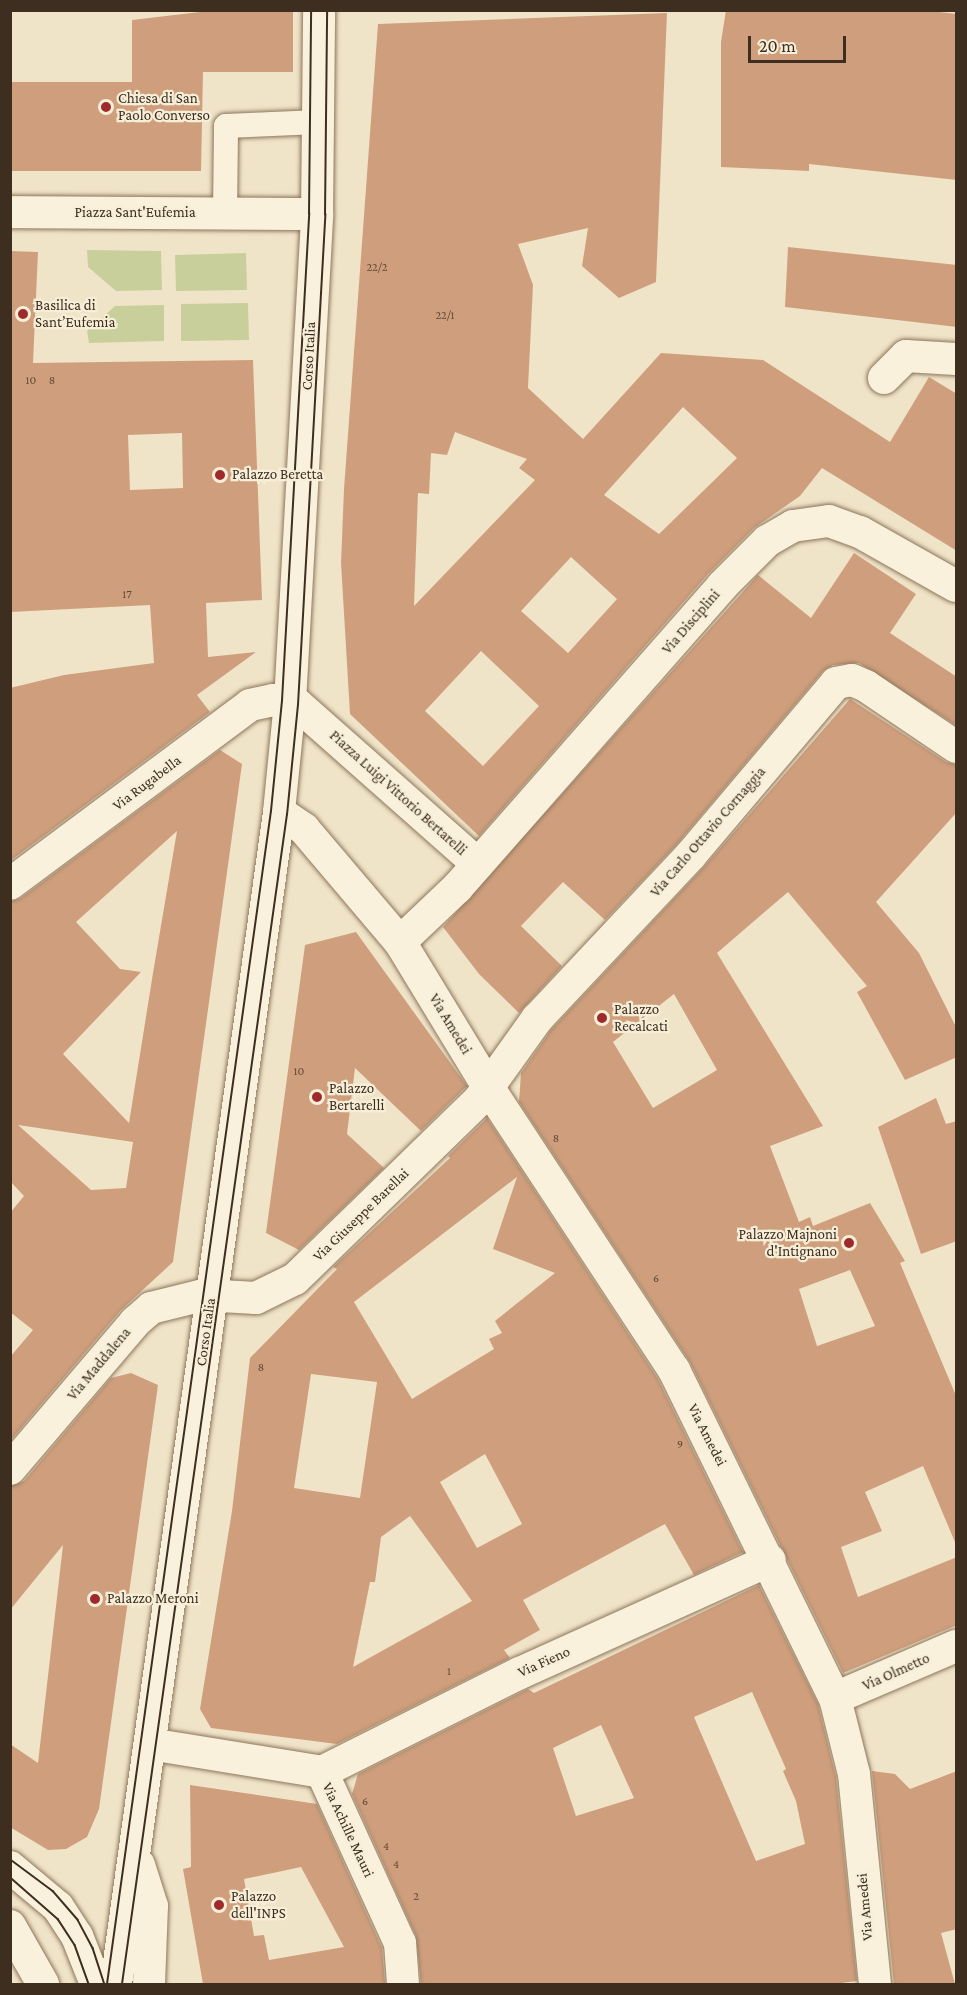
<!DOCTYPE html>
<meta charset="utf-8">
<style>
body{margin:0}
#map{position:relative;width:967px;height:1995px;overflow:hidden;background:#f0e4c8;font-family:"Crimson Pro",serif}
div>[style]{position:absolute}
.green>*{inset:0;background:#c9cf9b}
.building>*{inset:0;background:#cf9f7d}
.roads{filter:drop-shadow(0 0 2px #8d765c) drop-shadow(0 0 2px #8d765c)}
.pedestrian>*{height:24px;margin:-12px;padding:0 12px;transform-origin:12px;border-radius:12px;background:#faf1dc}
.minor>*{height:32px;margin:-16px;padding:0 16px;transform-origin:16px;border-radius:16px;background:#faf1dc}
.tram>*{height:1.5px;margin:-0.75px;padding:0 0.75px;transform-origin:0.75px;border-radius:0.75px;background:#3d2e20}
.dots>*{width:16px;height:16px;translate:-50% -50%;box-sizing:border-box;border:3px solid #f7eed8;border-radius:50%}
span{translate:-50% -50%;white-space:nowrap;text-align:center;line-height:1.15;-webkit-text-stroke:4.5px #f7eed8;paint-order:stroke}
.number-label{font-size:12px;color:#624a37}
.number-label span{-webkit-text-stroke-width:0}
.poi-label{font-size:15px;color:#3d2e20}
.left{translate:0 -50%;text-align:left}
.right{translate:-100% -50%;text-align:right}
.street-label{font-size:15px;color:#3d2e20}
.frame{position:absolute;inset:0;border:12px solid #3d2e20;pointer-events:none}
.scale{position:absolute;left:748px;top:36px;width:98px;height:27px;box-sizing:border-box;border:3px solid #3d2e20;border-top:0;padding-left:8px;font-size:18px;line-height:21px;white-space:nowrap;color:#3d2e20;-webkit-text-stroke:4px #f7eed8;paint-order:stroke}
</style>
<div id="map">
<div class="green">
<i style="clip-path:polygon(87px 250px,161px 251px,162px 290px,116px 291px,88px 267px)"></i>
<i style="clip-path:polygon(246px 253px,247px 290px,176px 291px,175px 255px)"></i>
<i style="clip-path:polygon(248px 303px,249px 340px,181px 341px,181px 304px)"></i>
<i style="clip-path:polygon(164px 305px,164px 341px,89px 343px,87px 331px,115px 306px)"></i>
</div>
<div class="building">
<i style="clip-path:polygon(217px 10px,293px 10px,293px 72px,203px 72px,201px 171px,10px 171px,10px 82px,132px 82px,132px 20px)"></i>
<i style="clip-path:polygon(726px 10px,921px 10px,957px 14px,957px 180px,809px 164px,809px 171px,721px 167px,721px 42px)"></i>
<i style="clip-path:polygon(evenodd,667px 13px,656px 282px,619px 298px,582px 266px,588px 228px,518px 244px,533px 285px,528px 388px,583px 439px,661px 353px,763px 360px,890px 442px,929px 377px,957px 394px,957px 551px,822px 468px,800px 496px,754px 528px,708px 574px,479px 836px,350px 714px,341px 563px,344px 489px,378px 24px,667px 13px,683px 407px,737px 458px,659px 534px,604px 495px,683px 407px,667px 13px,455px 432px,527px 459px,519px 468px,535px 480px,414px 606px,418px 493px,429px 494px,431px 453px,447px 455px,455px 432px,667px 13px,571px 557px,617px 599px,568px 653px,521px 611px,571px 557px,667px 13px,481px 651px,539px 706px,483px 766px,425px 711px,481px 651px)"></i>
<i style="clip-path:polygon(788px 247px,957px 265px,957px 327px,785px 307px)"></i>
<i style="clip-path:polygon(evenodd,10px 251px,38px 252px,33px 363px,253px 360px,262px 600px,206px 603px,208px 657px,256px 652px,197px 695px,210px 712px,10px 861px,10px 688px,64px 675px,154px 663px,150px 605px,10px 612px,10px 251px,182px 433px,183px 488px,130px 490px,128px 435px,182px 433px)"></i>
<i style="clip-path:polygon(854px 553px,916px 594px,890px 633px,957px 677px,957px 726px,859px 663px,833px 665px,823px 671px,677px 844px,605px 920px,563px 882px,521px 926px,562px 966px,519px 1013px,479px 974px,443px 927px,758px 575px,811px 618px)"></i>
<i style="clip-path:polygon(evenodd,850px 699px,946px 762px,957px 765px,957px 812px,876px 902px,919px 953px,957px 1029px,957px 1057px,905px 1080px,857px 992px,867px 986px,788px 892px,717px 953px,823px 1126px,770px 1146px,799px 1222px,810px 1217px,813px 1226px,870px 1203px,905px 1261px,900px 1263px,957px 1398px,957px 1547px,923px 1466px,865px 1492px,882px 1531px,841px 1547px,858px 1597px,957px 1557px,957px 1625px,843px 1673px,690px 1362px,519px 1102px,521px 1073px,551px 1030px,703px 868px,850px 699px,674px 994px,717px 1070px,653px 1108px,613px 1042px,674px 994px,850px 699px,850px 1270px,875px 1326px,817px 1346px,799px 1289px,850px 1270px)"></i>
<i style="clip-path:polygon(evenodd,220px 750px,242px 764px,173px 1262px,121px 1310px,10px 1441px,10px 1357px,33px 1330px,10px 1312px,10px 1213px,24px 1196px,10px 1181px,10px 902px,21px 898px,220px 750px,177px 831px,153px 973px,129px 1123px,63px 1054px,141px 972px,120px 969px,76px 922px,177px 831px,220px 750px,18px 1125px,133px 1142px,126px 1188px,91px 1190px,18px 1125px)"></i>
<i style="clip-path:polygon(356px 932px,467px 1086px,421px 1131px,355px 1068px,347px 1134px,384px 1168px,299px 1250px,266px 1233px,305px 945px)"></i>
<i style="clip-path:polygon(936px 1098px,946px 1124px,957px 1121px,957px 1241px,921px 1254px,878px 1127px)"></i>
<i style="clip-path:polygon(evenodd,487px 1118px,658px 1379px,743px 1552px,694px 1575px,665px 1524px,523px 1600px,540px 1630px,504px 1650px,510px 1658px,337px 1744px,211px 1728px,200px 1709px,232px 1511px,250px 1358px,337px 1269px,333px 1267px,450px 1158px,448px 1156px,487px 1118px,517px 1177px,493px 1249px,555px 1273px,495px 1321px,502px 1333px,489px 1339px,494px 1349px,412px 1399px,354px 1302px,517px 1177px,487px 1118px,311px 1374px,377px 1382px,360px 1498px,294px 1488px,311px 1374px,487px 1118px,485px 1454px,522px 1524px,477px 1548px,440px 1482px,485px 1454px,487px 1118px,410px 1516px,472px 1601px,353px 1667px,370px 1582px,375px 1582px,381px 1537px,410px 1516px)"></i>
<i style="clip-path:polygon(131px 1373px,158px 1385px,99px 1809px,87px 1837px,66px 1849px,48px 1850px,10px 1827px,10px 1744px,38px 1763px,63px 1545px,10px 1610px,10px 1486px,24px 1481px,111px 1378px)"></i>
<i style="clip-path:polygon(evenodd,759px 1585px,818px 1704px,836px 1777px,857px 1981px,834px 1984px,421px 1984px,416px 1936px,352px 1794px,358px 1774px,528px 1689px,534px 1693px,759px 1585px,752px 1692px,786px 1769px,783px 1771px,796px 1801px,805px 1844px,756px 1861px,694px 1717px,752px 1692px,759px 1585px,601px 1725px,634px 1798px,576px 1816px,553px 1748px,601px 1725px)"></i>
<i style="clip-path:polygon(872px 1771px,895px 1774px,910px 1789px,957px 1771px,957px 1929px,941px 1933px,955px 1984px,894px 1984px)"></i>
<i style="clip-path:polygon(evenodd,190px 1785px,317px 1804px,382px 1948px,385px 1984px,203px 1984px,183px 1869px,191px 1867px,190px 1785px,301px 1867px,344px 1947px,269px 1960px,264px 1935px,254px 1936px,244px 1879px,301px 1867px)"></i>
</div>
<div class="roads">
<div class="pedestrian">
<i style="left:225px;top:213px;width:87px;rotate:-89.3deg"></i>
<i style="left:226px;top:126px;width:93px;rotate:-2.5deg"></i>
</div>
<div class="minor">
<i style="left:10px;top:212px;width:307px;rotate:0.4deg"></i>
<i style="left:884px;top:378px;width:31px;rotate:-45deg"></i>
<i style="left:906px;top:356px;width:50px;rotate:3.4deg"></i>
<i style="left:279px;top:812px;width:30px;rotate:34deg"></i>
<i style="left:304px;top:829px;width:148px;rotate:49.7deg"></i>
<i style="left:400px;top:942px;width:170px;rotate:58.7deg"></i>
<i style="left:488px;top:1087px;width:339px;rotate:56.7deg"></i>
<i style="left:674px;top:1370px;width:365px;rotate:63.9deg"></i>
<i style="left:835px;top:1698px;width:78px;rotate:76deg"></i>
<i style="left:854px;top:1774px;width:211px;rotate:84.3deg"></i>
<i style="left:10px;top:884px;width:299px;rotate:-36.7deg"></i>
<i style="left:250px;top:705px;width:24px;rotate:-12deg"></i>
<i style="left:273px;top:700px;width:25px;rotate:11deg"></i>
<i style="left:298px;top:705px;width:240px;rotate:41.5deg"></i>
<i style="left:400px;top:942px;width:79px;rotate:-43.5deg"></i>
<i style="left:457px;top:888px;width:402px;rotate:-48.7deg"></i>
<i style="left:722px;top:586px;width:64px;rotate:-45deg"></i>
<i style="left:767px;top:541px;width:30px;rotate:-30deg"></i>
<i style="left:793px;top:526px;width:36px;rotate:-8deg"></i>
<i style="left:829px;top:521px;width:33px;rotate:20deg"></i>
<i style="left:860px;top:532px;width:110px;rotate:29.4deg"></i>
<i style="left:10px;top:1469px;width:193px;rotate:-49.6deg"></i>
<i style="left:135px;top:1322px;width:21px;rotate:-41deg"></i>
<i style="left:151px;top:1308px;width:54px;rotate:-14deg"></i>
<i style="left:203px;top:1295px;width:53px;rotate:3.2deg"></i>
<i style="left:256px;top:1298px;width:43px;rotate:-26deg"></i>
<i style="left:295px;top:1279px;width:257px;rotate:-44.2deg"></i>
<i style="left:479px;top:1100px;width:100px;rotate:-54.4deg"></i>
<i style="left:537px;top:1019px;width:224px;rotate:-46.8deg"></i>
<i style="left:690px;top:856px;width:226px;rotate:-49.8deg"></i>
<i style="left:836px;top:683px;width:16px;rotate:-11deg"></i>
<i style="left:852px;top:680px;width:15px;rotate:23deg"></i>
<i style="left:866px;top:686px;width:109px;rotate:34.1deg"></i>
<i style="left:835px;top:1698px;width:132px;rotate:-23.3deg"></i>
<i style="left:150px;top:1744px;width:174px;rotate:9.2deg"></i>
<i style="left:322px;top:1772px;width:221px;rotate:-26.6deg"></i>
<i style="left:520px;top:1673px;width:274px;rotate:-24.3deg"></i>
<i style="left:322px;top:1772px;width:188px;rotate:65.5deg"></i>
<i style="left:400px;top:1943px;width:41px;rotate:85.8deg"></i>
<i style="left:139px;top:1865px;width:43px;rotate:72.4deg"></i>
<i style="left:152px;top:1906px;width:78px;rotate:92.2deg"></i>
<i style="left:10px;top:1867px;width:62px;rotate:39.8deg"></i>
<i style="left:58px;top:1907px;width:35px;rotate:57deg"></i>
<i style="left:77px;top:1936px;width:52px;rotate:68.4deg"></i>
<i style="left:10px;top:1926px;width:67px;rotate:60.4deg"></i>
<i style="left:116px;top:1984px;width:1183px;rotate:-82.08deg"></i>
<i style="left:279px;top:812px;width:111px;rotate:-84.3deg"></i>
<i style="left:290px;top:702px;width:489px;rotate:-86.8deg"></i>
<i style="left:317px;top:214px;width:204px;rotate:-89.4deg"></i>
</div>
</div>
<div class="tram">
<i style="left:10px;top:1859px;width:54px;rotate:36.7deg"></i>
<i style="left:53px;top:1891px;width:38px;rotate:49deg"></i>
<i style="left:78px;top:1920px;width:32px;rotate:62deg"></i>
<i style="left:93px;top:1948px;width:38px;rotate:72deg"></i>
<i style="left:10px;top:1877px;width:64px;rotate:41.2deg"></i>
<i style="left:58px;top:1919px;width:31px;rotate:57deg"></i>
<i style="left:75px;top:1945px;width:41px;rotate:70.3deg"></i>
<i style="left:107px;top:1984px;width:1184px;rotate:-82.04deg"></i>
<i style="left:271px;top:811px;width:111px;rotate:-84.3deg"></i>
<i style="left:282px;top:701px;width:488px;rotate:-86.8deg"></i>
<i style="left:309px;top:214px;width:204px;rotate:-89.4deg"></i>
<i style="left:122px;top:1984px;width:1181px;rotate:-81.97deg"></i>
<i style="left:287px;top:815px;width:111px;rotate:-84.3deg"></i>
<i style="left:298px;top:705px;width:491px;rotate:-86.8deg"></i>
<i style="left:325px;top:215px;width:205px;rotate:-89.4deg"></i>
</div>
<div class="dots">
<i style="left:106px;top:107px;background:#9e2a2b"></i>
<i style="left:23px;top:314px;background:#9e2a2b"></i>
<i style="left:220px;top:475px;background:#9e2a2b"></i>
<i style="left:602px;top:1018px;background:#9e2a2b"></i>
<i style="left:317px;top:1097px;background:#9e2a2b"></i>
<i style="left:849px;top:1243px;background:#9e2a2b"></i>
<i style="left:95px;top:1599px;background:#9e2a2b"></i>
<i style="left:219px;top:1905px;background:#9e2a2b"></i>
</div>
<div class="number-label">
<span style="left:377px;top:268px">22/2</span>
<span style="left:445px;top:316px">22/1</span>
<span style="left:31px;top:381px">10</span>
<span style="left:52px;top:381px">8</span>
<span style="left:127px;top:595px">17</span>
<span style="left:299px;top:1072px">10</span>
<span style="left:556px;top:1139px">8</span>
<span style="left:656px;top:1279px">6</span>
<span style="left:261px;top:1368px">8</span>
<span style="left:680px;top:1445px">9</span>
<span style="left:449px;top:1672px">1</span>
<span style="left:365px;top:1802px">6</span>
<span style="left:386px;top:1847px">4</span>
<span style="left:396px;top:1865px">4</span>
<span style="left:416px;top:1897px">2</span>
</div>
<div class="poi-label">
<span class="left" style="left:118px;top:107px">Chiesa di San<br>Paolo Converso</span>
<span class="left" style="left:35px;top:314px">Basilica di<br>Sant’Eufemia</span>
<span class="left" style="left:232px;top:475px">Palazzo Beretta</span>
<span class="left" style="left:614px;top:1018px">Palazzo<br>Recalcati</span>
<span class="left" style="left:329px;top:1097px">Palazzo<br>Bertarelli</span>
<span class="right" style="left:837px;top:1243px">Palazzo Majnoni<br>d'Intignano</span>
<span class="left" style="left:107px;top:1599px">Palazzo Meroni</span>
<span class="left" style="left:231px;top:1905px">Palazzo<br>dell'INPS</span>
</div>
<div class="street-label">
<span style="left:135px;top:213px">Piazza Sant'Eufemia</span>
<span style="left:309px;top:356px;rotate:-87deg">Corso Italia</span>
<span style="left:691px;top:622px;rotate:-49deg">Via Disciplini</span>
<span style="left:147px;top:783px;rotate:-37deg">Via Rugabella</span>
<span style="left:398px;top:793px;rotate:42deg">Piazza Luigi Vittorio Bertarelli</span>
<span style="left:708px;top:832px;rotate:-49deg">Via Carlo Ottavio Cornaggia</span>
<span style="left:450px;top:1024px;rotate:59deg">Via Amedei</span>
<span style="left:361px;top:1215px;rotate:-44deg">Via Giuseppe Barellai</span>
<span style="left:206px;top:1332px;rotate:-82deg">Corso Italia</span>
<span style="left:99px;top:1364px;rotate:-50deg">Via Maddalena</span>
<span style="left:707px;top:1435px;rotate:63deg">Via Amedei</span>
<span style="left:544px;top:1662px;rotate:-24deg">Via Fieno</span>
<span style="left:896px;top:1672px;rotate:-24deg">Via Olmetto</span>
<span style="left:348px;top:1830px;rotate:65deg">Via Achille Mauri</span>
<span style="left:865px;top:1907px;rotate:-95deg">Via Amedei</span>
</div>
<div class="frame"></div>
<div class="scale">20 m</div>
</div>
